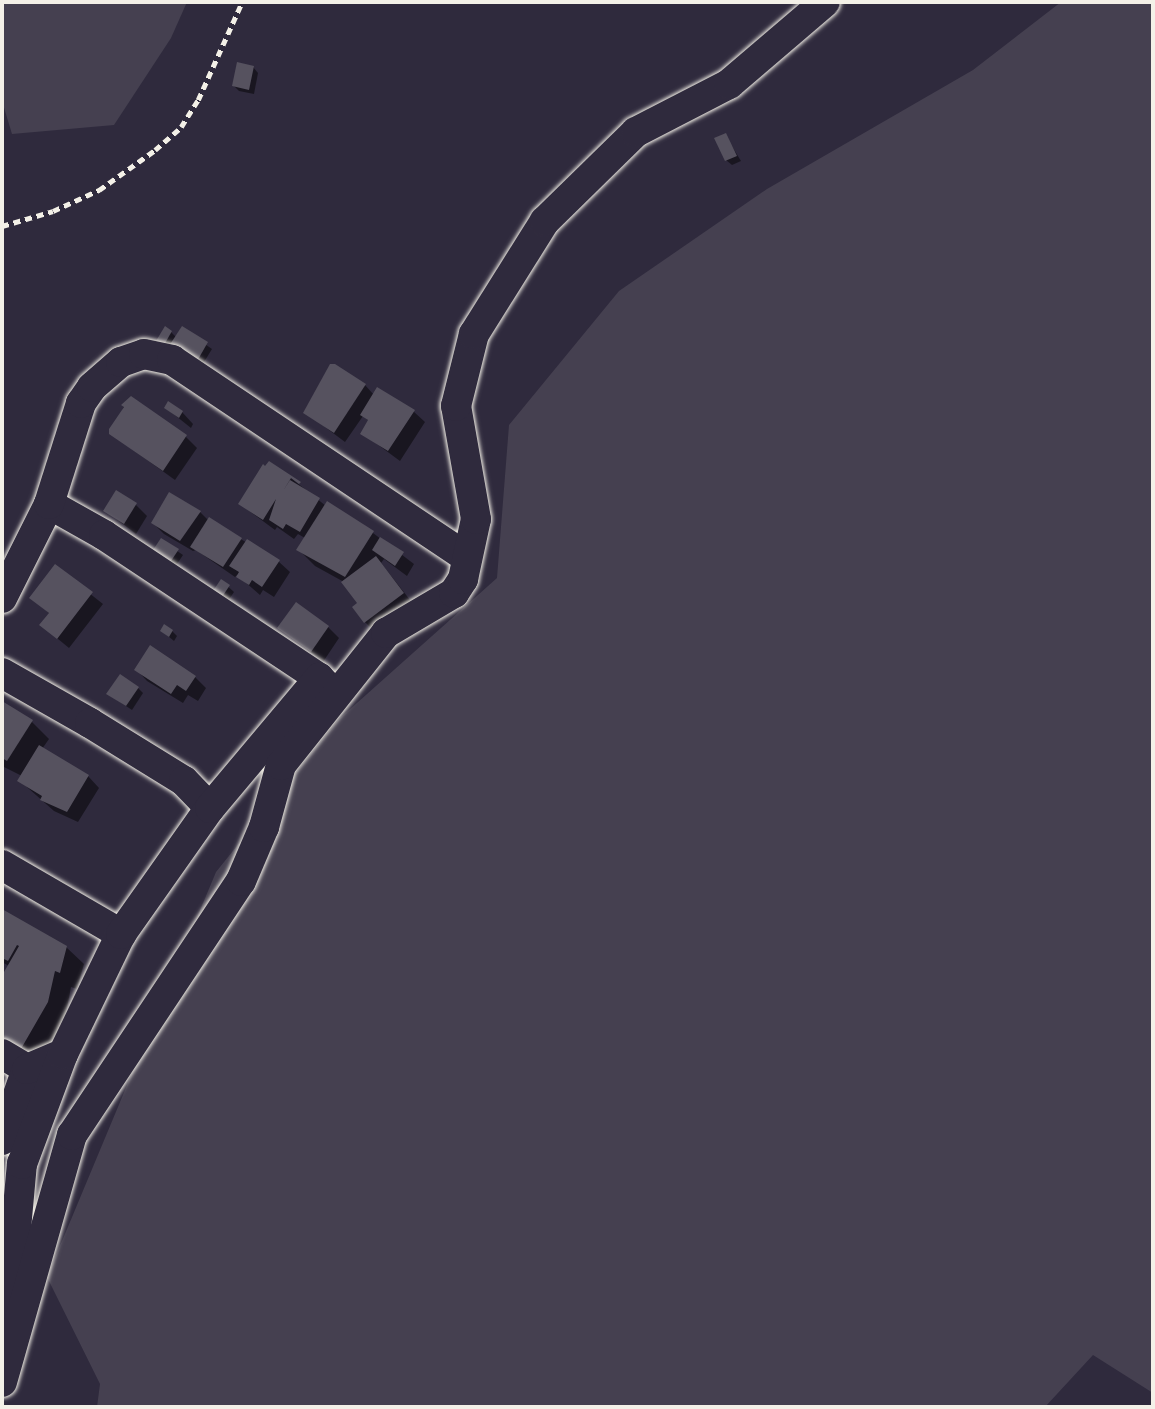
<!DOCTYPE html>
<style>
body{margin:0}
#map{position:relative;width:1155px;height:1409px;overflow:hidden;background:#2f2a3d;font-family:Pangolin,sans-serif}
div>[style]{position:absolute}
.green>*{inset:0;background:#454050}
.shadow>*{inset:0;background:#0007}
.building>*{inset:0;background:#56525f}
.path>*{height:4.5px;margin-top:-2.25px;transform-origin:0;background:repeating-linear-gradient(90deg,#f4f1e8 0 7px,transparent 0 12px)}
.roads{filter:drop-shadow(0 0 2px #f4f1e8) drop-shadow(0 0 2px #f4f1e8)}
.minor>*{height:30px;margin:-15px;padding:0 15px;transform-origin:15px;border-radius:15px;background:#2f2a3d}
span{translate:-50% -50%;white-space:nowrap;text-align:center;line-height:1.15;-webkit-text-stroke:5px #2f2a3d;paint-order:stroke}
.frame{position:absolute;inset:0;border:4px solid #f4f1e8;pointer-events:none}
</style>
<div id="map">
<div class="green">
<i style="clip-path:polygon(2px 2px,187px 2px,171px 38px,114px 125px,12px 134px,2px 101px)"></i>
<i style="clip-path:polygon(1061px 2px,1153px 2px,1153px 1393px,1093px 1355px,1045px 1407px,97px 1407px,100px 1384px,47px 1277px,216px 872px,339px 719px,497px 578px,509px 425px,619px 291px,767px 189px,973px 70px)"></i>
</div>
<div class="shadow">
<i style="clip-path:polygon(253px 67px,258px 73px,254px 94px,239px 91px,234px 86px)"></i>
<i style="clip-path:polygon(725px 135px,741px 161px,732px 165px,726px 160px)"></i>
<i style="clip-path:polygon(183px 329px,212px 349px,201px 367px,159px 341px,171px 332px,177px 338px)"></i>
<i style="clip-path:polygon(365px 385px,374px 395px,413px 411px,425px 422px,400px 461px,362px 433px,369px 421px,363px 416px,345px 442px,305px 412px)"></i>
<i style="clip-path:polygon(127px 400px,186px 437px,197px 448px,175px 480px,111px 434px)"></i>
<i style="clip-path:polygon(166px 408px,182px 412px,193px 424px,191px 428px)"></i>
<i style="clip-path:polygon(291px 478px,326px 506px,327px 503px,373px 533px,414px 564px,407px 576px,384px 559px,381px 563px,414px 605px,376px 633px,365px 622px,360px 603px,344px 582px,315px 566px,298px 549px,305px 538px,298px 534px,294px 539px,277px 527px,275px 530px,240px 504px)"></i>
<i style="clip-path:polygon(136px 505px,147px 516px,136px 534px,106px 511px)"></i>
<i style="clip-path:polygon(200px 512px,208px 520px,278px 561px,290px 572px,274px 597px,263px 590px,260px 595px,237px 575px,235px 577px,196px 550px,193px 551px,164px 534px,153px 523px)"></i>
<i style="clip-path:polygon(161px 540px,183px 555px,173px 570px)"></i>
<i style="clip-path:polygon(56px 567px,103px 604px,69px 648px,41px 625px,50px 614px,32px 597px)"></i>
<i style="clip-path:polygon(222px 581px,234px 592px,228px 601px,220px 596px)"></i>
<i style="clip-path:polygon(328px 627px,339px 638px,323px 662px,280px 628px)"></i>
<i style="clip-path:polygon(162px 631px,172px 631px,177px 636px,174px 641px)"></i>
<i style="clip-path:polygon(136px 669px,195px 677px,206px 688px,198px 701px,188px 695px,183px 703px,147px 681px)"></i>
<i style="clip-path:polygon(138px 688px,143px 693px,132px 710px,114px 698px)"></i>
<i style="clip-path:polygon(2px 703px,32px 722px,49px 739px,42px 749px,88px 776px,99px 788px,78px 822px,54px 811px,19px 780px,22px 776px,2px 766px)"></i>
<i style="clip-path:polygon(2px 911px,66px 947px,84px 964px,77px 989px,71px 987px,65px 1019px,35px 1069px,2px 1049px,2px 972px,5px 974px,9px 966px,2px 962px)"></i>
</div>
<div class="building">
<i style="clip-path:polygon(237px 62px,254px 66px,249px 90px,232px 86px)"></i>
<i style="clip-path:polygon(726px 133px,737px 156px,725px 161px,714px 138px)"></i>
<i style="clip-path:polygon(165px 326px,172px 331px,164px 345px,156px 341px)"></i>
<i style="clip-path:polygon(182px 326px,208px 342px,196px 363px,169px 346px)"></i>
<i style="clip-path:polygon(330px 364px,335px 364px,366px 384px,334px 433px,303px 413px)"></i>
<i style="clip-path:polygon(377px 387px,415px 410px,388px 451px,360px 434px,368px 420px,360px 415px)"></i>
<i style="clip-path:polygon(131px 396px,187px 435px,163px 471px,109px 434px,109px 429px,124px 407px,121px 405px)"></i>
<i style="clip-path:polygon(168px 401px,183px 411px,179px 418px,164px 408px)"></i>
<i style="clip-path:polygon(269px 461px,301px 482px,299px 484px,291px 478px,283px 491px,290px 480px,320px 498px,300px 532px,286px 524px,283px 529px,269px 520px,276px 499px,263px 520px,238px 504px,263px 464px,265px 466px)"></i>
<i style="clip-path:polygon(116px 490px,137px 503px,124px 524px,103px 511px)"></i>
<i style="clip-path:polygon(169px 492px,201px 511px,180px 541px,151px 523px)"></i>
<i style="clip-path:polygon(327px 501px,374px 531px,345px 577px,296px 550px)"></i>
<i style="clip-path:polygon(209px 517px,242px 538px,223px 567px,190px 547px)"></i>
<i style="clip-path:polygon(380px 537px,404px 552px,395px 566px,372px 550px)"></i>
<i style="clip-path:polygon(161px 538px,179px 549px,167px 567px,149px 556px)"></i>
<i style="clip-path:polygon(247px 539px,280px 560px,262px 587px,252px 580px,249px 585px,236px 577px,239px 572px,229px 566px)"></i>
<i style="clip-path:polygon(376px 556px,404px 593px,364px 623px,352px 607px,357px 603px,341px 582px)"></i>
<i style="clip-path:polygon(55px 564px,93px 592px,57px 639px,39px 625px,49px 613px,29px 598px)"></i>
<i style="clip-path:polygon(221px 579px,230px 585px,222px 597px,213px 591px)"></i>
<i style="clip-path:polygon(296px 602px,329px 626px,311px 652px,277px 628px)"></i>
<i style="clip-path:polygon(164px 624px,173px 630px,169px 637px,160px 631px)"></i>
<i style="clip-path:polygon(150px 645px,196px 676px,186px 691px,177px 685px,171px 694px,134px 670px)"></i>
<i style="clip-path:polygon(120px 674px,139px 687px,126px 706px,106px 694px)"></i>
<i style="clip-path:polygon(2px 701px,33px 720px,7px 761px,2px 758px)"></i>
<i style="clip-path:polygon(39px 745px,89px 775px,67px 812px,40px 800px,42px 796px,17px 781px)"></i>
<i style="clip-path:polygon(2px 909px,67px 946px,60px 973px,55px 971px,48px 1002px,18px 1054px,2px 1045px,2px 970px,4px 972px,19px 946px,17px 945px,8px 961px,2px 958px)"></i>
</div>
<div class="path">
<i style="left:2px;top:226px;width:53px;rotate:-16.4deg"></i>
<i style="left:53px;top:211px;width:51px;rotate:-24.5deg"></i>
<i style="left:99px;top:190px;width:69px;rotate:-35.5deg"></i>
<i style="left:155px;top:150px;width:35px;rotate:-41deg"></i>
<i style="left:181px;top:127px;width:32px;rotate:-58deg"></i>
<i style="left:198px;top:100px;width:107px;rotate:-65.8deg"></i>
</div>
<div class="roads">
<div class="minor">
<i style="left:49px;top:504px;width:63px;rotate:29.4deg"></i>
<i style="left:104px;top:535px;width:258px;rotate:33.6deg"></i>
<i style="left:319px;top:678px;width:18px;rotate:45deg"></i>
<i style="left:2px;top:598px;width:105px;rotate:-63.4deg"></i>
<i style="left:49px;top:504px;width:106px;rotate:-72.4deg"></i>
<i style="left:81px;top:403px;width:19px;rotate:-55deg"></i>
<i style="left:92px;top:387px;width:38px;rotate:-41deg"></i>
<i style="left:121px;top:362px;width:24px;rotate:-19deg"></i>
<i style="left:144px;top:354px;width:29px;rotate:12deg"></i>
<i style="left:172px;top:360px;width:354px;rotate:33.8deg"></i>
<i style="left:2px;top:673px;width:101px;rotate:29.6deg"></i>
<i style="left:90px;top:723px;width:110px;rotate:31.7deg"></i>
<i style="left:184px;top:781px;width:37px;rotate:46deg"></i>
<i style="left:2px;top:865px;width:138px;rotate:30.1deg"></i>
<i style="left:2px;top:1054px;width:29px;rotate:31deg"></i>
<i style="left:2px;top:1140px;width:75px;rotate:-70.6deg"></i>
<i style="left:27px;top:1069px;width:39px;rotate:-23deg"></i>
<i style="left:9px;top:1306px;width:143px;rotate:-84.8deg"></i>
<i style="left:22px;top:1164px;width:117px;rotate:-69.6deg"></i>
<i style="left:63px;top:1054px;width:133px;rotate:-64.2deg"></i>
<i style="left:121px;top:934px;width:154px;rotate:-54.8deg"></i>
<i style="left:210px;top:808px;width:170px;rotate:-50deg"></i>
<i style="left:2px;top:1382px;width:257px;rotate:-74.2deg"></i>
<i style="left:72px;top:1135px;width:305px;rotate:-56.4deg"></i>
<i style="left:241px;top:881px;width:59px;rotate:-66.9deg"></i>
<i style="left:264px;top:827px;width:64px;rotate:-74.7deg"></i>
<i style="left:281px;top:765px;width:169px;rotate:-51.5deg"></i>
<i style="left:386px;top:633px;width:79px;rotate:-30.5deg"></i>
<i style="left:454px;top:593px;width:17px;rotate:-57deg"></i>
<i style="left:463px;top:579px;width:61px;rotate:-77.8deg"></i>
<i style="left:476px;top:519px;width:115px;rotate:-100deg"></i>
<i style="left:456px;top:406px;width:74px;rotate:-76deg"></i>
<i style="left:474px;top:334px;width:133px;rotate:-57.9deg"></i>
<i style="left:545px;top:221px;width:127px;rotate:-44.4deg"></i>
<i style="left:636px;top:132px;width:105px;rotate:-27.3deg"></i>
<i style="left:729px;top:84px;width:126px;rotate:-40.5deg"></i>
</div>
</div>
<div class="frame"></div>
</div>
